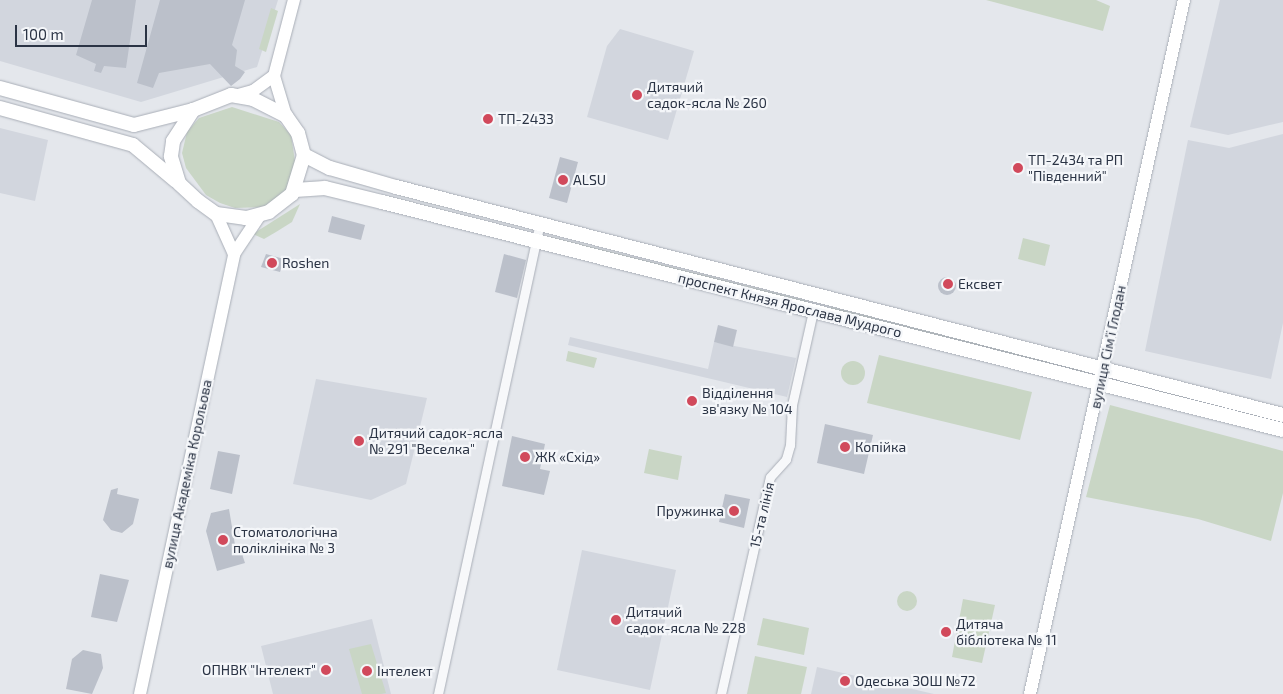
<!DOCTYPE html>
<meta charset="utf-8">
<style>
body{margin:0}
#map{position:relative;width:1283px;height:694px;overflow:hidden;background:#e4e7ec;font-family:"Exo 2",sans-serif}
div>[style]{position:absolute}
.built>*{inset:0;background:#d2d6de}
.green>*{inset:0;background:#c9d6c5}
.round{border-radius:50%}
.building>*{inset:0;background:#bbc0ca}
.roads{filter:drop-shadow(0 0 1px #a9aeb7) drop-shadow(0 0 1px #a9aeb7)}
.street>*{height:9px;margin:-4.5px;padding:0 4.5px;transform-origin:4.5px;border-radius:4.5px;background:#f7f8fa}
.secondary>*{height:12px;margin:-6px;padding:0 6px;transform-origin:6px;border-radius:6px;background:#fff}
.primary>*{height:14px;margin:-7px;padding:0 7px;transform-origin:7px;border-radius:7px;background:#fff}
.dots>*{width:14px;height:14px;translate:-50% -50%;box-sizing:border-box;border:2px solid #f4f6f9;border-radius:50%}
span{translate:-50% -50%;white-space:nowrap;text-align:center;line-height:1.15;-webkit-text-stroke:4.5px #f4f6f9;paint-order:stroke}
.poi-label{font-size:14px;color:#2b3445}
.left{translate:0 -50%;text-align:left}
.right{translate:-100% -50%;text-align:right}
.street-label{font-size:14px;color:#2b3445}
.scale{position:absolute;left:15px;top:25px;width:132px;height:22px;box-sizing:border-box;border:2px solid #2b3445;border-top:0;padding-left:6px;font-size:15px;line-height:18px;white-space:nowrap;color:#2b3445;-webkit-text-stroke:4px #f4f6f9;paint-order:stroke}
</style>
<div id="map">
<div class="built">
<i style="clip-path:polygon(0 0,278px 0,257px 67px,141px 102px,0 61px)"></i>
<i style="clip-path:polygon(1220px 0,1283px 0,1283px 122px,1228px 135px,1190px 127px)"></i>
<i style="clip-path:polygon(620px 29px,694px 51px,668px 140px,587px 117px,607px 46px)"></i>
<i style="clip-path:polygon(0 128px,48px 140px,35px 201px,0 193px)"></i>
<i style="clip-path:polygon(1283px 134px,1283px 323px,1271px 379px,1145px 351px,1188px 140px,1229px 148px)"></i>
<i style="clip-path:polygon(570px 337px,708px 369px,714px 342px,796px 358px,787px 397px,568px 345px)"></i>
<i style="clip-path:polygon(316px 379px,427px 398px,406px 484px,371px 500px,293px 484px)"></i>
<i style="clip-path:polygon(582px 550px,676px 570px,650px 690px,557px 670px)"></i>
<i style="clip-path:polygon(372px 619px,391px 694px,273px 694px,261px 646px)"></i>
<i style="clip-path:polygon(817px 667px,934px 694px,811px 694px)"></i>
</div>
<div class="green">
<i style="clip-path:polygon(986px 0,1096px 0,1110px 6px,1103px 31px)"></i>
<i style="clip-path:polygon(271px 8px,278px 11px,266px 52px,259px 49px)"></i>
<i style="clip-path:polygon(232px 107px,279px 122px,291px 135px,296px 168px,291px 185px,267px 207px,235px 208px,220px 203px,206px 195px,186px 168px,182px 153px,187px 132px,199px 118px)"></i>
<i style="clip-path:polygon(300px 204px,292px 222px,276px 232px,264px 239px,253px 234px)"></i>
<i style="clip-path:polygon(551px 237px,807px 301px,806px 304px,551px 241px)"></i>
<i style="clip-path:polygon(1023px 238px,1050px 245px,1045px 266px,1018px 259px)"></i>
<i style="clip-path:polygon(831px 307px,1089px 372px,1088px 376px,831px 311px)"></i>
<i style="clip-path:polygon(568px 351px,597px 358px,594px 368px,566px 361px)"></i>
<i style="clip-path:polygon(879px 355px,1032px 392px,1020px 440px,867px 403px)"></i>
<i class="round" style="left:841px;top:361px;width:24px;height:24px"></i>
<i style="clip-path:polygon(1110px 405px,1283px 451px,1283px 493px,1271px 541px,1198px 519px,1086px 497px)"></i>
<i style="clip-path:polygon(649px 449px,682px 456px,678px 480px,644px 473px)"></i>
<i class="round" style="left:897px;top:591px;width:20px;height:20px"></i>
<i style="clip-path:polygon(963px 599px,995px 605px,982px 663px,952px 657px)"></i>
<i style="clip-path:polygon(763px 618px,809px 628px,804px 655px,757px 645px)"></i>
<i style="clip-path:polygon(371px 644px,386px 693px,381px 694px,362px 694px,349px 649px)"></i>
<i style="clip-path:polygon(755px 656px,807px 667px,801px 694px,747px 694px)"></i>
</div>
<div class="building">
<i style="clip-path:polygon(92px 0,136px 0,126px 68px,104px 66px,101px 73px,94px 71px,96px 64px,76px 55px)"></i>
<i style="clip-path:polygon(160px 0,245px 0,232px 45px,237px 50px,235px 66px,245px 72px,240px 79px,231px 86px,210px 64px,159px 73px,153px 88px,137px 83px)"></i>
<i style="clip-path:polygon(560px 157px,578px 162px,567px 203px,549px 198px)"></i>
<i style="clip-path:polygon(332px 216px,365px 225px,361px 240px,328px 232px)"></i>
<i style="clip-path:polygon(266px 254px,284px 259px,280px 272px,261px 267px)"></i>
<i style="clip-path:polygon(504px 254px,526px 260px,517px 298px,495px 292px)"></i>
<i class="round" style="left:938px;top:277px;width:18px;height:18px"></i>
<i style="clip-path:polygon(718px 325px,737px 330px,733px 347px,714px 342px)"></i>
<i style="clip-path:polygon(825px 424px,873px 435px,864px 474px,817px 463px)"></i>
<i style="clip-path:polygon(512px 436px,545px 444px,540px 469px,550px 471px,544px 495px,502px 486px)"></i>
<i style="clip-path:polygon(218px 451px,240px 455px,232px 494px,210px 489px)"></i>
<i style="clip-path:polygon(118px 488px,117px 494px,139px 499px,133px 524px,122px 533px,111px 530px,103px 520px,111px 490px)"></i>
<i style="clip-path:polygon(725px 494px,750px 499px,744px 528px,719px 522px)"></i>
<i style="clip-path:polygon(229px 509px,235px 545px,239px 545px,245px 563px,217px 571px,206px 531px,211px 513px)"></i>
<i style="clip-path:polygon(100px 574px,129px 580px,117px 622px,91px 617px)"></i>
<i style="clip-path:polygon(83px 650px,101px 654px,103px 668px,92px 694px,66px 689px,72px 659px)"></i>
</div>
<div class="roads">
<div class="street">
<i style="left:438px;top:694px;width:482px;rotate:-77.8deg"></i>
<i style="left:721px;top:694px;width:222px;rotate:-77.3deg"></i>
<i style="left:770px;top:477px;width:24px;rotate:-48deg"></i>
<i style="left:786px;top:459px;width:15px;rotate:-74deg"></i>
<i style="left:790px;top:445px;width:40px;rotate:-87.1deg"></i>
<i style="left:792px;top:405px;width:96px;rotate:-77.4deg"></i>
</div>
<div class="secondary">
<i style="left:274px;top:76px;width:42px;rotate:73.3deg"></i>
<i style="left:238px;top:95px;width:16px;rotate:-15deg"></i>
<i style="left:253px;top:91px;width:26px;rotate:-36deg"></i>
<i style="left:274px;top:76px;width:79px;rotate:-75.3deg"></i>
<i style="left:216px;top:214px;width:44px;rotate:65.8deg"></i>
<i style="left:140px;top:694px;width:450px;rotate:-77.9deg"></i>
<i style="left:234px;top:254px;width:47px;rotate:-56.3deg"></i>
<i style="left:1030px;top:694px;width:711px;rotate:-77.49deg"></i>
</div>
<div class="primary">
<i style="left:0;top:88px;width:139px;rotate:15.4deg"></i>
<i style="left:134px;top:125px;width:61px;rotate:-14.3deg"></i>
<i style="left:231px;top:95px;width:22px;rotate:10deg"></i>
<i style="left:253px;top:99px;width:37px;rotate:27deg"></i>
<i style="left:286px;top:116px;width:21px;rotate:55deg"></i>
<i style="left:298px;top:133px;width:23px;rotate:75deg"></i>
<i style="left:304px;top:155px;width:41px;rotate:107.1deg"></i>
<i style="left:292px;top:194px;width:29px;rotate:142deg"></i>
<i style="left:269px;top:212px;width:24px;rotate:165deg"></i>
<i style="left:246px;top:218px;width:30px;rotate:-172deg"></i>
<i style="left:216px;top:214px;width:22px;rotate:-144deg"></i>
<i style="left:198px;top:201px;width:26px;rotate:-137deg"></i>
<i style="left:179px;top:183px;width:28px;rotate:-107deg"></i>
<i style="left:171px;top:156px;width:15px;rotate:-82deg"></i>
<i style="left:173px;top:141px;width:37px;rotate:-57deg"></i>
<i style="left:193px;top:110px;width:41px;rotate:-21.5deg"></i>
<i style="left:0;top:108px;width:138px;rotate:15.5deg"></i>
<i style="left:133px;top:145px;width:56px;rotate:39.9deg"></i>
<i style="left:304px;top:155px;width:29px;rotate:27deg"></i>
<i style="left:330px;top:168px;width:69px;rotate:16.1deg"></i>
<i style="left:396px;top:187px;width:916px;rotate:14.42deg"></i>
<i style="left:295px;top:190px;width:30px;rotate:-4deg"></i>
<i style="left:325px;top:188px;width:59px;rotate:13.8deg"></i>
<i style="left:382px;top:202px;width:929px;rotate:14.2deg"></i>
</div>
</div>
<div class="dots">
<i style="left:637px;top:95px;background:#d1495b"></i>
<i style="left:488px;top:119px;background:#d1495b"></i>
<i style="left:1018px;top:168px;background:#d1495b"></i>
<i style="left:563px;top:180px;background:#d1495b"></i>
<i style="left:272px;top:263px;background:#d1495b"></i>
<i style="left:948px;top:284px;background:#d1495b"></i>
<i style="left:692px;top:401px;background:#d1495b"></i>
<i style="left:359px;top:441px;background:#d1495b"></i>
<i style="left:845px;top:447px;background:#d1495b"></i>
<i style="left:525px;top:457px;background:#d1495b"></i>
<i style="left:734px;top:511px;background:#d1495b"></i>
<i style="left:223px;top:540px;background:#d1495b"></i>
<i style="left:616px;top:620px;background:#d1495b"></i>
<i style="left:946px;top:632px;background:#d1495b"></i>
<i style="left:326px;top:670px;background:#d1495b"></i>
<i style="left:367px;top:671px;background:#d1495b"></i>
<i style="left:845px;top:681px;background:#d1495b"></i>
</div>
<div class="poi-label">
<span class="left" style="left:647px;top:95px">Дитячий<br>садок-ясла № 260</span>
<span class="left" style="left:498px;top:119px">ТП-2433</span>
<span class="left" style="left:1028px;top:168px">ТП-2434 та РП<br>"Південний"</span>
<span class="left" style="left:573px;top:180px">ALSU</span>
<span class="left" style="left:282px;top:263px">Roshen</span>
<span class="left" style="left:958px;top:284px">Ексвет</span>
<span class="left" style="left:702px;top:401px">Відділення<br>зв'язку № 104</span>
<span class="left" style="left:369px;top:441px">Дитячий садок-ясла<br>№ 291 "Веселка"</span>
<span class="left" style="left:855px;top:447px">Копійка</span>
<span class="left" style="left:535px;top:457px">ЖК «Схід»</span>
<span class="right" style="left:724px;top:511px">Пружинка</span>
<span class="left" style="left:233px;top:540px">Стоматологічна<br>поліклініка № 3</span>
<span class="left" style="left:626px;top:620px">Дитячий<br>садок-ясла № 228</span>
<span class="left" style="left:956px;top:632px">Дитяча<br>бібліотека № 11</span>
<span class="right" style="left:316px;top:670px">ОПНВК "Інтелект"</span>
<span class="left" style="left:377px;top:671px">Інтелект</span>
<span class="left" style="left:855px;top:681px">Одеська ЗОШ №72</span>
</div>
<div class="street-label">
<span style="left:790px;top:305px;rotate:14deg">проспект Князя Ярослава Мудрого</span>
<span style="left:1108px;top:347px;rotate:-78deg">вулиця Сім'ї Глодан</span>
<span style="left:187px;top:474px;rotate:-78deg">вулиця Академіка Корольова</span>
<span style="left:762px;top:515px;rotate:-77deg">15-та лінія</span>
</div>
<div class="scale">100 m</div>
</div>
